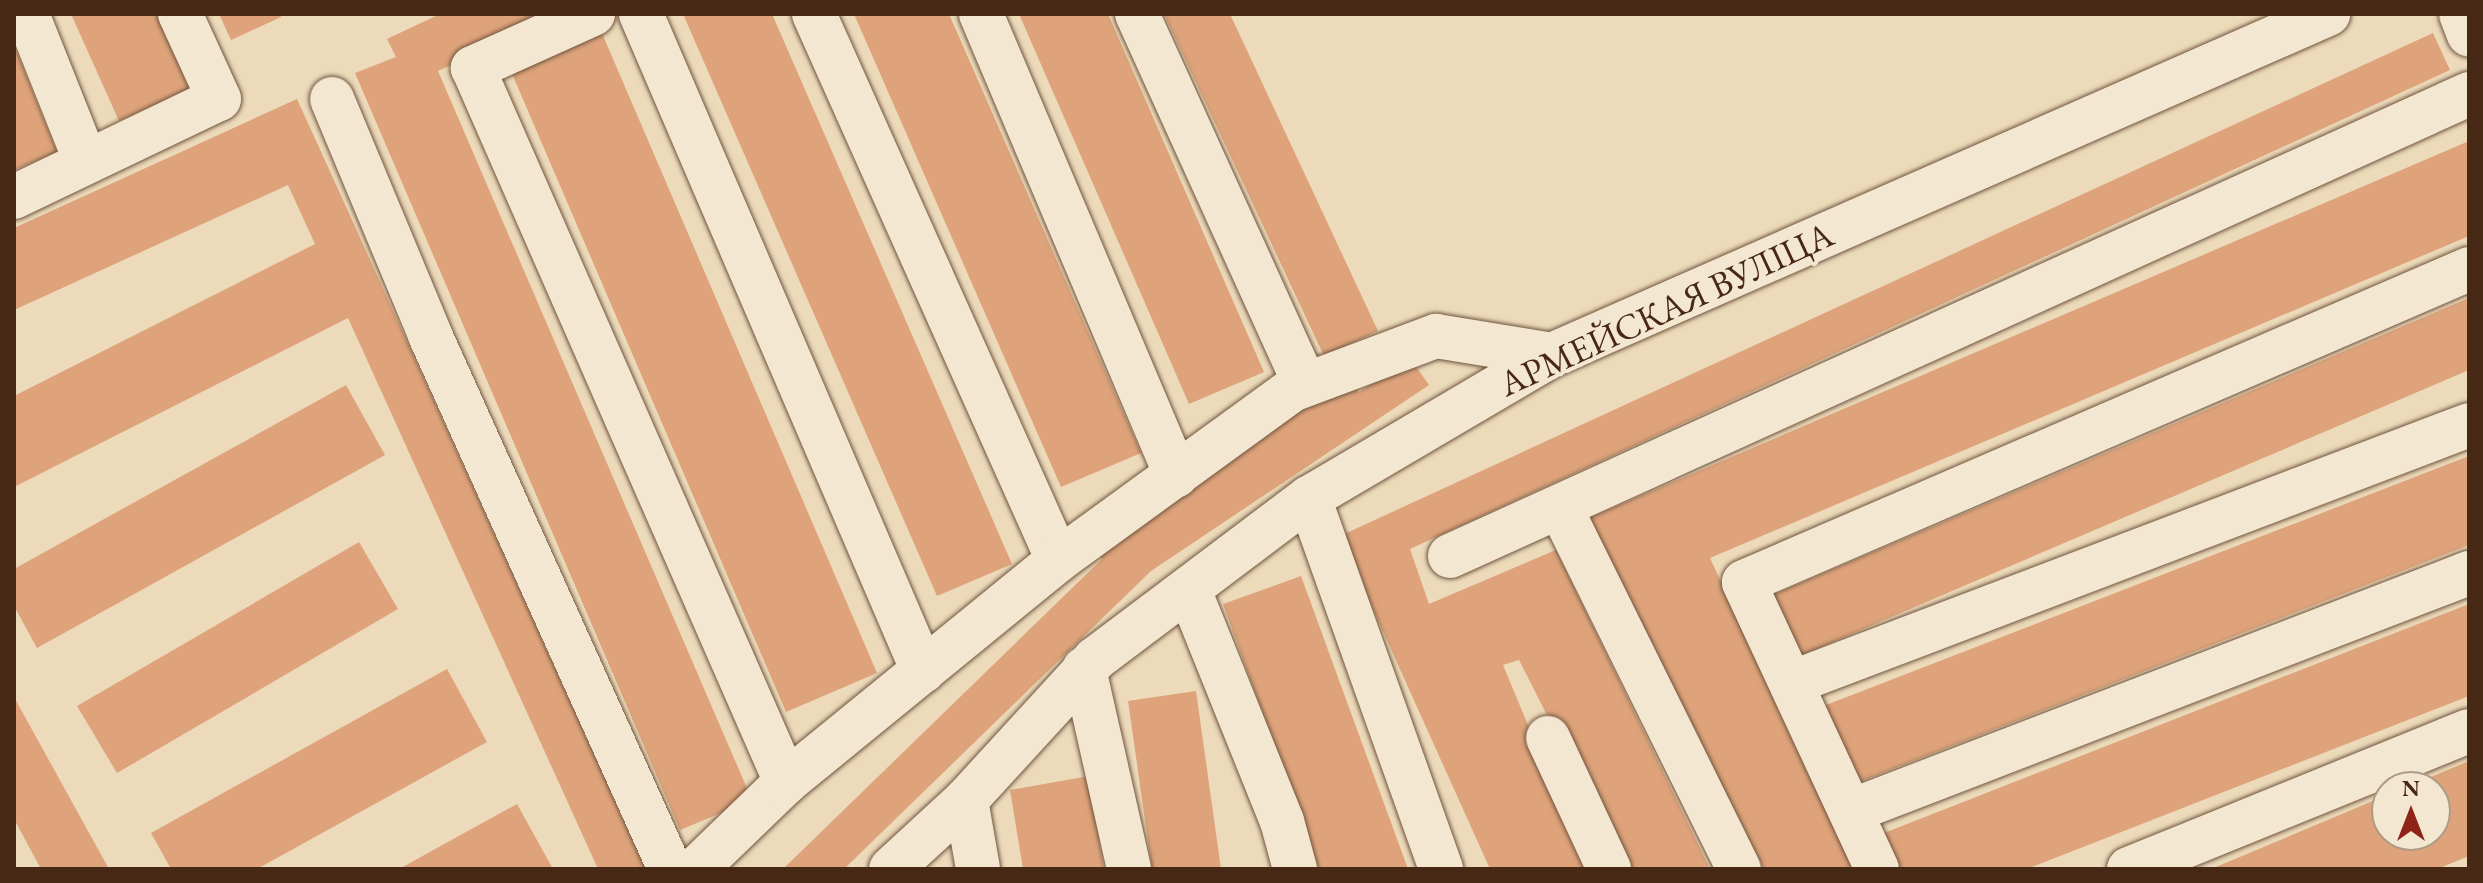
<!DOCTYPE html>
<meta charset="utf-8">
<style>
body{margin:0}
#map{position:relative;width:2483px;height:883px;overflow:hidden;background:#ecdaba;font-family:"EB Garamond",serif}
div>[style]{position:absolute}
.building>*{inset:0;background:#dea37b}
.roads{filter:drop-shadow(0 0 2px #70543e) drop-shadow(0 0 2px #70543e)}
.minor>*{height:44px;margin:-22px;padding:0 22px;transform-origin:22px;border-radius:22px;background:#f3e7d2}
span{translate:-50% -50%;white-space:nowrap;text-align:center;line-height:1.15;-webkit-text-stroke:8px #f3e7d2;paint-order:stroke}
.street-label{font-size:36px;color:#462814}
.frame{position:absolute;inset:0;border:16px solid #462814;pointer-events:none}
.north{position:absolute;left:2371px;top:771px;width:80px;height:80px;box-sizing:border-box;background:#f3e7d2;border:2px solid #ae9b86;border-radius:50%;rotate:0deg;font-size:22px;font-weight:700;line-height:32px;text-align:center;color:#462814}
.north::after{content:'';display:block;margin:auto;width:28px;height:36px;background:#8f2418;clip-path:polygon(50% 0,100% 100%,50% 72%,0 100%)}
</style>
<div id="map">
<div class="building">
<i style="clip-path:polygon(71px 14px,164px 14px,196px 86px,119px 121px)"></i>
<i style="clip-path:polygon(219px 14px,280px 14px,281px 17px,231px 40px)"></i>
<i style="clip-path:polygon(440px 14px,562px 14px,438px 71px,752px 800px,680px 830px,355px 73px,396px 57px,387px 39px)"></i>
<i style="clip-path:polygon(683px 14px,772px 14px,1012px 564px,937px 596px)"></i>
<i style="clip-path:polygon(854px 14px,949px 14px,1141px 453px,1061px 487px)"></i>
<i style="clip-path:polygon(1019px 14px,1108px 14px,1264px 372px,1189px 404px)"></i>
<i style="clip-path:polygon(1164px 14px,1230px 14px,1378px 331px,1324px 356px)"></i>
<i style="clip-path:polygon(601px 31px,877px 673px,786px 712px,510px 69px)"></i>
<i style="clip-path:polygon(2433px 33px,2450px 70px,1410px 549px,1429px 604px,1556px 550px,1710px 869px,1625px 869px,1519px 660px,1503px 665px,1588px 869px,1490px 869px,1340px 536px)"></i>
<i style="clip-path:polygon(14px 45px,57px 152px,14px 170px)"></i>
<i style="clip-path:polygon(297px 99px,328px 167px,646px 869px,598px 869px,348px 318px,14px 487px,14px 396px,315px 244px,288px 185px,14px 310px,14px 228px)"></i>
<i style="clip-path:polygon(2469px 141px,2469px 236px,1710px 558px,1855px 869px,1764px 869px,1617px 601px,1582px 521px)"></i>
<i style="clip-path:polygon(2469px 298px,2469px 370px,1800px 656px,1773px 595px)"></i>
<i style="clip-path:polygon(1410px 358px,1429px 385px,1151px 571px,844px 869px,783px 869px,1102px 559px,1094px 547px,1349px 376px,1359px 392px)"></i>
<i style="clip-path:polygon(346px 385px,385px 455px,37px 648px,14px 606px,14px 569px)"></i>
<i style="clip-path:polygon(2469px 456px,2469px 545px,1851px 785px,1821px 707px)"></i>
<i style="clip-path:polygon(359px 542px,398px 609px,117px 773px,77px 706px)"></i>
<i style="clip-path:polygon(1301px 576px,1408px 869px,1319px 869px,1223px 604px)"></i>
<i style="clip-path:polygon(2469px 604px,2469px 696px,2027px 869px,1892px 869px,1879px 835px)"></i>
<i style="clip-path:polygon(447px 669px,487px 742px,257px 869px,171px 869px,151px 833px)"></i>
<i style="clip-path:polygon(1196px 691px,1221px 869px,1152px 869px,1128px 701px)"></i>
<i style="clip-path:polygon(14px 697px,109px 869px,41px 869px,14px 819px)"></i>
<i style="clip-path:polygon(2469px 761px,2469px 856px,2437px 869px,2211px 869px,2387px 795px,2387px 835px,2435px 835px,2435px 787px,2407px 787px)"></i>
<i style="clip-path:polygon(1089px 776px,1104px 869px,1023px 869px,1010px 790px)"></i>
<i style="clip-path:polygon(517px 804px,553px 869px,399px 869px)"></i>
</div>
<div class="roads">
<div class="minor">
<i style="left:27px;top:14px;width:159px;rotate:68.3deg"></i>
<i style="left:593px;top:14px;width:132px;rotate:155.8deg"></i>
<i style="left:473px;top:68px;width:780px;rotate:66.33deg"></i>
<i style="left:641px;top:14px;width:715px;rotate:66.77deg"></i>
<i style="left:814px;top:14px;width:598px;rotate:65.92deg"></i>
<i style="left:981px;top:14px;width:501px;rotate:67.07deg"></i>
<i style="left:1137px;top:14px;width:406px;rotate:65.6deg"></i>
<i style="left:2461px;top:14px;width:22px;rotate:69deg"></i>
<i style="left:332px;top:99px;width:256px;rotate:67.4deg"></i>
<i style="left:430px;top:335px;width:585px;rotate:65.8deg"></i>
<i style="left:14px;top:197px;width:227px;rotate:-25.6deg"></i>
<i style="left:219px;top:99px;width:94px;rotate:-114.6deg"></i>
<i style="left:1309px;top:498px;width:394px;rotate:70.4deg"></i>
<i style="left:1560px;top:507px;width:404px;rotate:63.7deg"></i>
<i style="left:1450px;top:556px;width:1119px;rotate:-24.39deg"></i>
<i style="left:1189px;top:590px;width:249px;rotate:68.1deg"></i>
<i style="left:1282px;top:821px;width:50px;rotate:74.8deg"></i>
<i style="left:1084px;top:669px;width:205px;rotate:77.3deg"></i>
<i style="left:1791px;top:683px;width:725px;rotate:-20.83deg"></i>
<i style="left:1548px;top:738px;width:145px;rotate:65deg"></i>
<i style="left:966px;top:800px;width:70px;rotate:80.1deg"></i>
<i style="left:1851px;top:811px;width:662px;rotate:-21.06deg"></i>
<i style="left:696px;top:869px;width:125px;rotate:-44deg"></i>
<i style="left:786px;top:782px;width:351px;rotate:-39.2deg"></i>
<i style="left:1058px;top:560px;width:289px;rotate:-36deg"></i>
<i style="left:1292px;top:390px;width:154px;rotate:-20.6deg"></i>
<i style="left:1436px;top:336px;width:118px;rotate:9.3deg"></i>
<i style="left:891px;top:869px;width:102px;rotate:-42.6deg"></i>
<i style="left:966px;top:800px;width:191px;rotate:-47.5deg"></i>
<i style="left:1095px;top:659px;width:268px;rotate:-37deg"></i>
<i style="left:1309px;top:498px;width:282px;rotate:-30.5deg"></i>
<i style="left:1552px;top:355px;width:848px;rotate:-23.72deg"></i>
<i style="left:1877px;top:869px;width:316px;rotate:-114.9deg"></i>
<i style="left:1744px;top:582px;width:790px;rotate:-23.35deg"></i>
<i style="left:2129px;top:869px;width:367px;rotate:-22.1deg"></i>
</div>
</div>
<div class="street-label">
<span style="left:1666px;top:309px;rotate:-25deg">АРМЕЙСКАЯ ВУЛІЦА</span>
</div>
<div class="frame"></div>
<div class="north">N</div>
</div>
